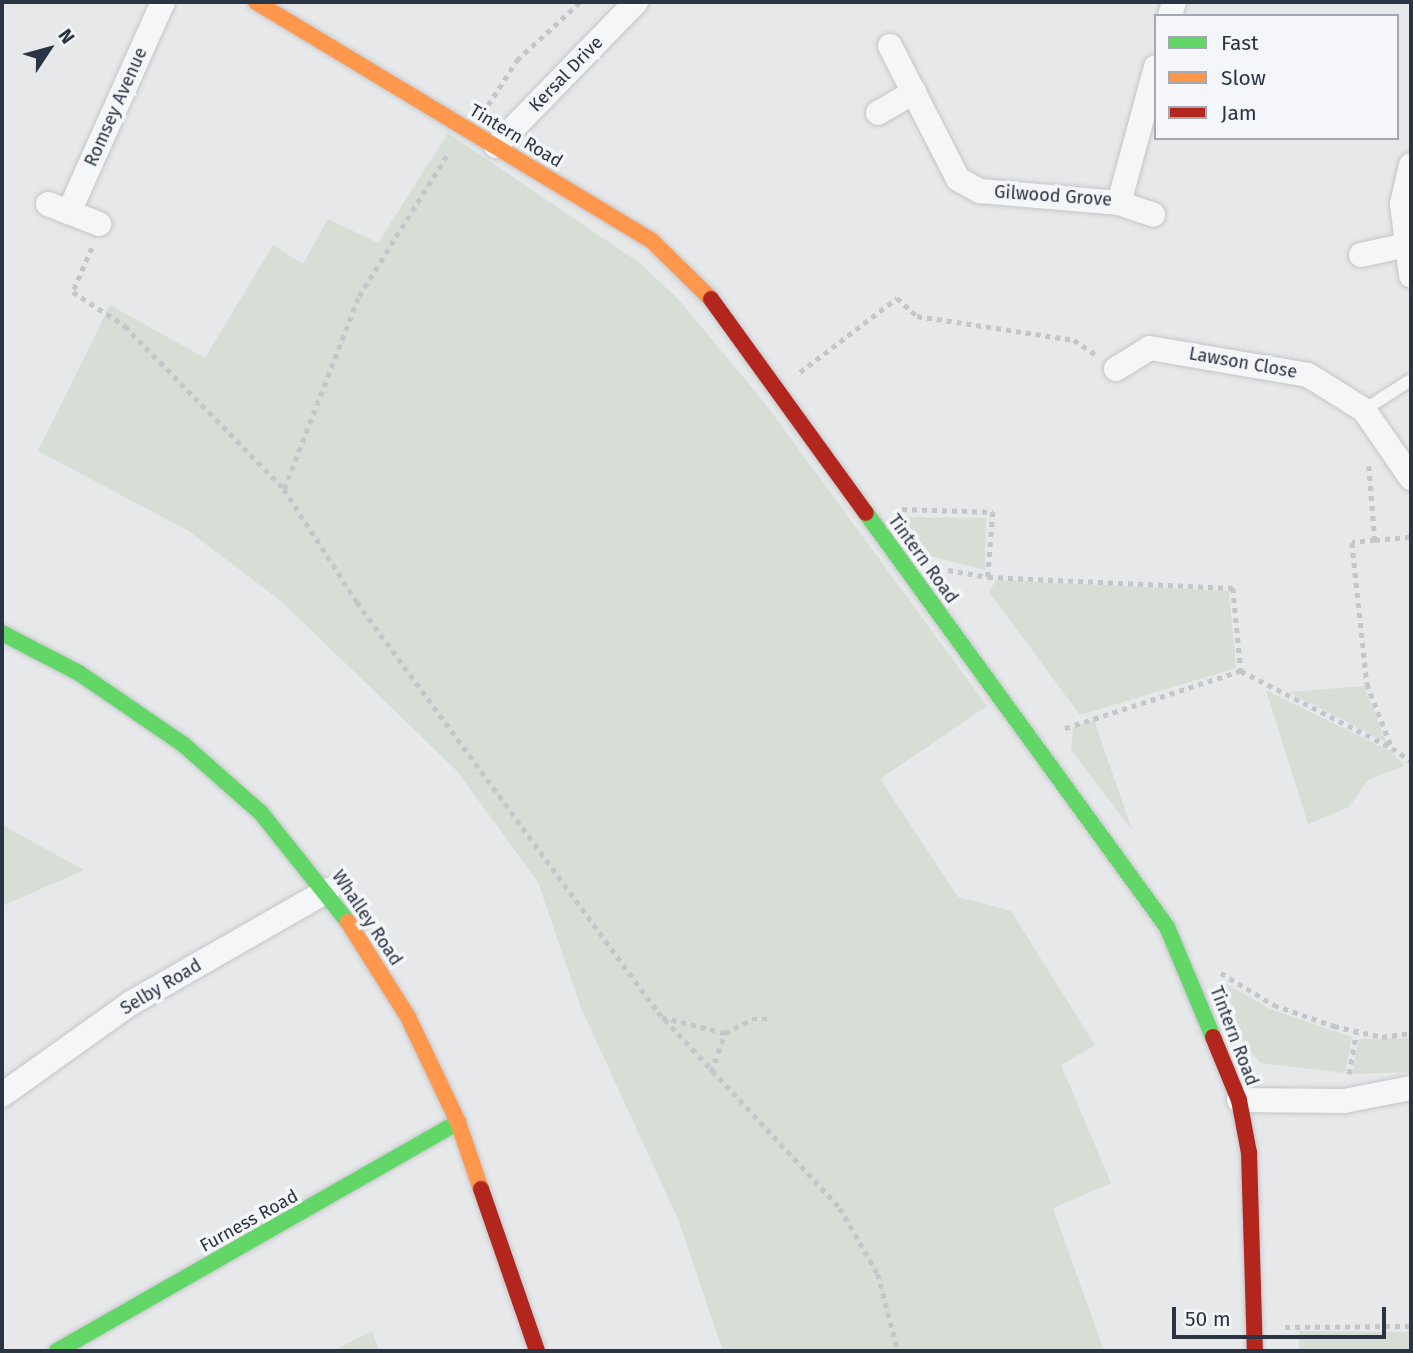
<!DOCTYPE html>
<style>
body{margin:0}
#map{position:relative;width:1413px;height:1353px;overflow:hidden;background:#e6e8ea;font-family:"Fira Sans",sans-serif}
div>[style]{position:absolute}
.green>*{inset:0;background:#d6ded6}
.path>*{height:4.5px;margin-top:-2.25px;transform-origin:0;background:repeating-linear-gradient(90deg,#c5c6ca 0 5px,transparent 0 10px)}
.roads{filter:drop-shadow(0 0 2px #c4c6c8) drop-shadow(0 0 2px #c4c6c8)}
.lane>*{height:12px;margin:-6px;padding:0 6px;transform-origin:6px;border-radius:6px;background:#f5f6f7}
.street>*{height:24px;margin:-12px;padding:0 12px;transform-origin:12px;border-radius:12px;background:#f5f6f7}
.fast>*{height:16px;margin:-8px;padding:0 8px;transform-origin:8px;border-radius:8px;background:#63d668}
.slow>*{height:16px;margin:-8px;padding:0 8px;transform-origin:8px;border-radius:8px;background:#ff974d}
.jam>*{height:16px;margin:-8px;padding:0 8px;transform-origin:8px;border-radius:8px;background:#b3261e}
span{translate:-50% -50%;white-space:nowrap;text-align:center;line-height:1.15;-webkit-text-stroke:7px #f4f6f9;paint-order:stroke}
.street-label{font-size:18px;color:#2b3445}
.frame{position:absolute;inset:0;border:4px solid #2b3445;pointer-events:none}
.legend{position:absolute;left:1154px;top:14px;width:245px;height:126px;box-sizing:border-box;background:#f4f6f9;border:2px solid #a4a8b1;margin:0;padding:9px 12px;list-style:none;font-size:21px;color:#2b3445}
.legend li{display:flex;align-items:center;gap:14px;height:35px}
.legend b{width:35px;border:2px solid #a4a8b1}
.north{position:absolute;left:14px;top:14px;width:70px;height:70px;-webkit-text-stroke:5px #f4f6f9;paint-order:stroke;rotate:54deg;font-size:19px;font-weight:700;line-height:28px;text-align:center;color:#2b3445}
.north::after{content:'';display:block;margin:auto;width:24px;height:32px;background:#2b3445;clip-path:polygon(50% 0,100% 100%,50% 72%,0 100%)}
.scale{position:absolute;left:1172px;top:1307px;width:214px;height:32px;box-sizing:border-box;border:4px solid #2b3445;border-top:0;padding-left:9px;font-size:21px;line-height:24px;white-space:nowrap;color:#2b3445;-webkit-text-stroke:5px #f4f6f9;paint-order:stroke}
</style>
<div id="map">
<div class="green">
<i style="clip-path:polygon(448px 133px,641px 264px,679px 300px,764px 402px,987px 706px,880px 779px,958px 897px,1011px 911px,1095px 1045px,1061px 1065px,1111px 1183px,1053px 1208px,1104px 1351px,723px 1351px,678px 1219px,581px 1008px,538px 882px,457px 771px,281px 601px,187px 530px,38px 451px,110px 305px,205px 358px,273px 245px,303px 264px,328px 219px,378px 243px)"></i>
<i style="clip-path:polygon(902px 517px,986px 518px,985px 570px,931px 556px)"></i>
<i style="clip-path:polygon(996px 580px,1229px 591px,1236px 668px,1080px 715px,989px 592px)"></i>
<i style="clip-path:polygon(1364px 686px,1386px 742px,1289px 692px)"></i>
<i style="clip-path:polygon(1266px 690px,1392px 752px,1404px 766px,1368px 780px,1349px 807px,1308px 824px)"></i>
<i style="clip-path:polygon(1094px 720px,1132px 830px,1071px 750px,1073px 727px)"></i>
<i style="clip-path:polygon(2px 825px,84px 870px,2px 906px)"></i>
<i style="clip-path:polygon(1222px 981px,1270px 1009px,1352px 1037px,1345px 1073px,1261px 1063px,1244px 1045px)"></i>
<i style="clip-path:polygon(1411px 1038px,1411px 1072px,1352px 1074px,1359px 1039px)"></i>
<i style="clip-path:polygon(372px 1331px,379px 1351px,333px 1351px)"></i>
<i style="clip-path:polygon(1299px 1331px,1411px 1332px,1411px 1351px,1299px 1351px)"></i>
</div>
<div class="path">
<i style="left:488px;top:105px;width:54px;rotate:-57.2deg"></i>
<i style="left:517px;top:60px;width:86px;rotate:-42.6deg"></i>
<i style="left:92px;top:248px;width:48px;rotate:113.4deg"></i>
<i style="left:73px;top:292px;width:62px;rotate:33.2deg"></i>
<i style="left:125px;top:326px;width:228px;rotate:45.7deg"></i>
<i style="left:284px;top:489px;width:207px;rotate:-68.8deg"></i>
<i style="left:359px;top:296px;width:170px;rotate:-58deg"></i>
<i style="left:800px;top:372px;width:122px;rotate:-37.3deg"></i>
<i style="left:897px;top:298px;width:27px;rotate:42deg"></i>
<i style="left:917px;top:316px;width:159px;rotate:8.7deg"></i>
<i style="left:1074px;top:340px;width:27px;rotate:34deg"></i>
<i style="left:1369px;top:466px;width:74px;rotate:85.4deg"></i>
<i style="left:1375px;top:540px;width:36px;rotate:-5deg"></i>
<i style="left:284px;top:489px;width:135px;rotate:57.1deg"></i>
<i style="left:357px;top:602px;width:509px;rotate:53.72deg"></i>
<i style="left:658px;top:1012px;width:267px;rotate:47.1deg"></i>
<i style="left:840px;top:1208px;width:76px;rotate:60.1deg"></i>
<i style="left:878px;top:1274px;width:80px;rotate:75.4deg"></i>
<i style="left:902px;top:509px;width:91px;rotate:1.9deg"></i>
<i style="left:993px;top:512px;width:65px;rotate:94.4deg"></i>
<i style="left:988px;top:577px;width:245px;rotate:2.6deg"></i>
<i style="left:1233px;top:588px;width:83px;rotate:84.5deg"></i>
<i style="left:1241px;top:671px;width:188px;rotate:161.8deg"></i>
<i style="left:1375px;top:540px;width:23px;rotate:173deg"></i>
<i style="left:1352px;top:543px;width:142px;rotate:83.9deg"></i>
<i style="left:1367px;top:684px;width:69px;rotate:68.7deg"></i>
<i style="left:1392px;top:748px;width:23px;rotate:34deg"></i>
<i style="left:948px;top:570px;width:41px;rotate:9.9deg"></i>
<i style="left:1241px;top:671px;width:167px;rotate:27deg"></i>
<i style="left:1221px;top:973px;width:62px;rotate:31.1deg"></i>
<i style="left:1274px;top:1005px;width:64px;rotate:19.3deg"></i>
<i style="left:1334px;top:1026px;width:49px;rotate:12.9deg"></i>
<i style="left:1382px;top:1037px;width:29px;rotate:-8deg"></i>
<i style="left:662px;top:1017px;width:65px;rotate:14.3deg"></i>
<i style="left:725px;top:1033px;width:30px;rotate:-27deg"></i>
<i style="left:752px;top:1019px;width:20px"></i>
<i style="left:711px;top:1072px;width:41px;rotate:-70.3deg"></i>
<i style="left:1349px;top:1074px;width:42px;rotate:-80.3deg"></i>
<i style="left:1285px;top:1327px;width:126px;rotate:-0.5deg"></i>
</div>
<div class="roads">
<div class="lane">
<i style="left:1364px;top:410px;width:54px;rotate:-32.8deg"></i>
</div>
<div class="street">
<i style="left:1170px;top:16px;width:15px;rotate:-74deg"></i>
<i style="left:890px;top:46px;width:149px;rotate:62.9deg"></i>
<i style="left:958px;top:179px;width:25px;rotate:29deg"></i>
<i style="left:980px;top:191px;width:140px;rotate:4.9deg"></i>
<i style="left:1119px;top:203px;width:141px;rotate:-74.8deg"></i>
<i style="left:878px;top:113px;width:42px;rotate:-30.3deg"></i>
<i style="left:496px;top:146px;width:201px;rotate:-45.8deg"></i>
<i style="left:1411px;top:165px;width:40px;rotate:103deg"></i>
<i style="left:1402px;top:204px;width:72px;rotate:82.8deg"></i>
<i style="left:1119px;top:203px;width:36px;rotate:19deg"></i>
<i style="left:48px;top:204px;width:55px;rotate:21.4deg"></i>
<i style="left:69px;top:212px;width:230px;rotate:-65.9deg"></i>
<i style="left:1361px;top:255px;width:47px;rotate:-12.3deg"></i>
<i style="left:1116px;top:369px;width:39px;rotate:-32deg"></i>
<i style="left:1149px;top:348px;width:161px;rotate:9.6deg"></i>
<i style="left:1308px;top:375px;width:66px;rotate:32deg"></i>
<i style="left:1364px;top:410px;width:83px;rotate:55.3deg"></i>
<i style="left:2px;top:1095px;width:158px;rotate:-35.5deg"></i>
<i style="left:131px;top:1003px;width:227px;rotate:-29.8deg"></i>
<i style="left:1239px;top:1100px;width:105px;rotate:0.5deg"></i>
<i style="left:1344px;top:1101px;width:68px;rotate:-11deg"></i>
</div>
<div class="fast">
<i style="left:866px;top:513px;width:512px;rotate:53.98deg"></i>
<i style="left:1167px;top:927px;width:119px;rotate:67.3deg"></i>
<i style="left:2px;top:633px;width:87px;rotate:27.5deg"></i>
<i style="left:79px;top:673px;width:127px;rotate:34.4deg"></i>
<i style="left:184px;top:745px;width:103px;rotate:41.4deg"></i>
<i style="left:261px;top:813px;width:139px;rotate:51.4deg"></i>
<i style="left:57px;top:1351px;width:462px;rotate:-29.7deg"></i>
</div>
<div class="slow">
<i style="left:256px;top:2px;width:463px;rotate:31.1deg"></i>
<i style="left:652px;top:241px;width:83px;rotate:44.5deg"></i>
<i style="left:348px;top:922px;width:112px;rotate:57.7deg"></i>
<i style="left:408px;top:1017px;width:116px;rotate:64.5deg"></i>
<i style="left:458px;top:1122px;width:71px;rotate:71.1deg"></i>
</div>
<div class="jam">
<i style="left:711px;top:299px;width:264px;rotate:54.1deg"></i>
<i style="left:1213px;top:1037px;width:68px;rotate:67.6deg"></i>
<i style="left:1239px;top:1100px;width:54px;rotate:79.3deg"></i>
<i style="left:1249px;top:1153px;width:198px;rotate:88.3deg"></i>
<i style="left:481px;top:1189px;width:171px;rotate:70.9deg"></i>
</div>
</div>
<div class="street-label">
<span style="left:566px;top:74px;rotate:-46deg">Kersal Drive</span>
<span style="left:116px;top:107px;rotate:-66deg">Romsey Avenue</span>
<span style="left:516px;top:136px;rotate:31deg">Tintern Road</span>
<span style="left:1053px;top:196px;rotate:4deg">Gilwood Grove</span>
<span style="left:1243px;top:363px;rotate:10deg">Lawson Close</span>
<span style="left:923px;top:559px;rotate:54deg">Tintern Road</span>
<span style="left:367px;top:918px;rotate:56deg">Whalley Road</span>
<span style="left:161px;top:987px;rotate:-31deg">Selby Road</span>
<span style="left:1234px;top:1036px;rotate:69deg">Tintern Road</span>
<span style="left:249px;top:1221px;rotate:-29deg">Furness Road</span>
</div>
<div class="frame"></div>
<ul class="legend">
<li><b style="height:9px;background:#63d668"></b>Fast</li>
<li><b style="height:9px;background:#ff974d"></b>Slow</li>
<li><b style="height:9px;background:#b3261e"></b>Jam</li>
</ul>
<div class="north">N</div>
<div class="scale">50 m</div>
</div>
